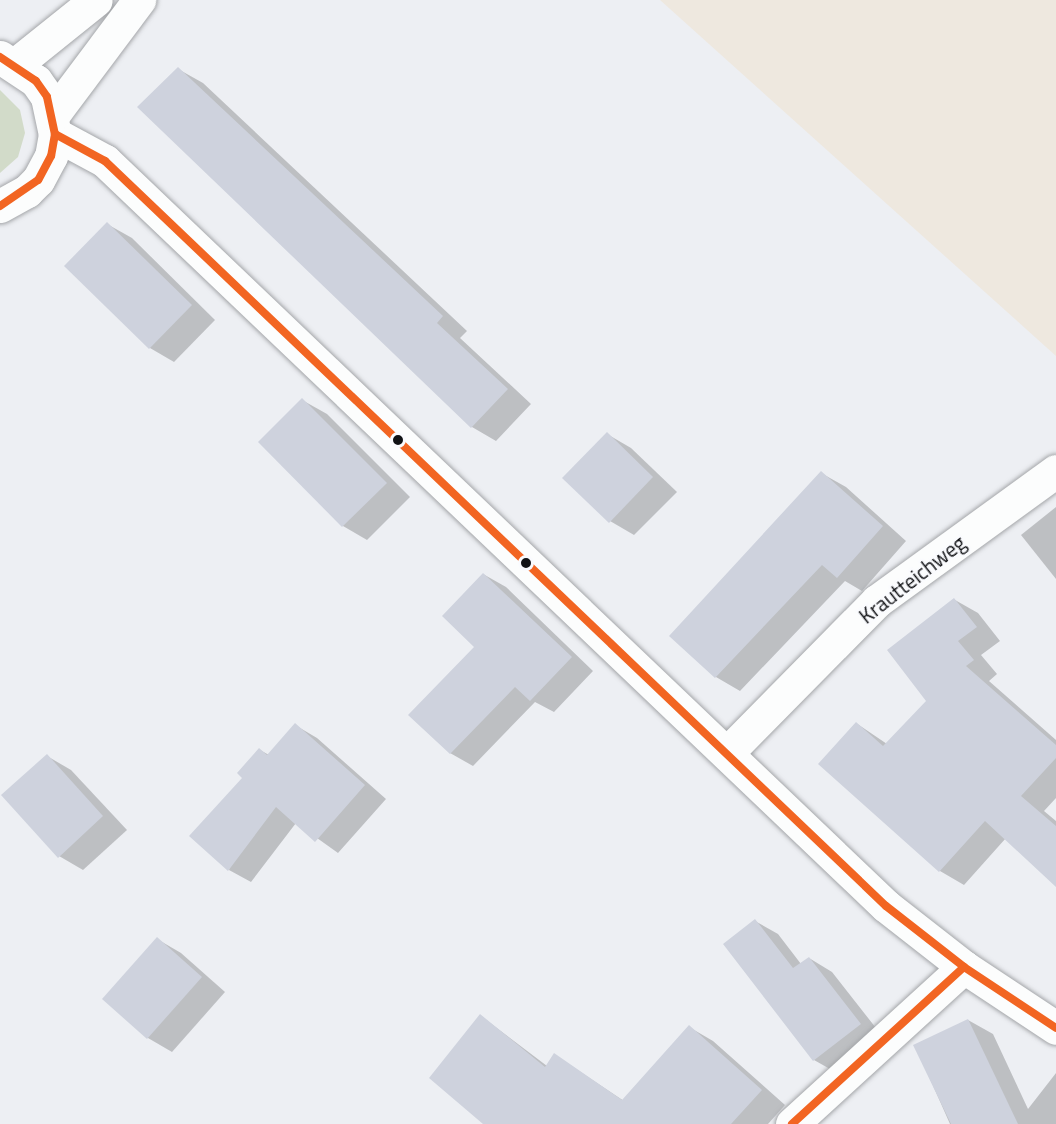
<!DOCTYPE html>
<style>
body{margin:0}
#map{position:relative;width:1056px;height:1124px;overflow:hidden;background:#edeff3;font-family:"Titillium Web",sans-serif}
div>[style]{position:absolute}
.commercial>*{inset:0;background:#eee8df}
.green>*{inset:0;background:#d2dbc9}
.shadow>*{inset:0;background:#0003}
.building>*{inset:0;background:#ced2dd}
.roads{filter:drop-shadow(0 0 2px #a4a6a9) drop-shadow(0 0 2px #a4a6a9)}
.minor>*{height:33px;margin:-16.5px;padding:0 16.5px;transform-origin:16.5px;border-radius:16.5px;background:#fcfdfd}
.major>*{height:33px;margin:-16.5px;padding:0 16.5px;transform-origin:16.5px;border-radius:16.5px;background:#fcfdfd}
.bus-1>*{height:8px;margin:-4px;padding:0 4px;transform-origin:4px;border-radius:4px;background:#f26522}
.dots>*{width:16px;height:16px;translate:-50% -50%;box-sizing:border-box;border:3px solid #fafbfe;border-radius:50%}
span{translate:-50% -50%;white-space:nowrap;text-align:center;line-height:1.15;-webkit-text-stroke:4.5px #fafbfe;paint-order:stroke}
.street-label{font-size:21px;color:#111215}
</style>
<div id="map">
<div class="commercial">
<i style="clip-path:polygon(660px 0,1056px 0,1056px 356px)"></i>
</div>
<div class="green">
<i style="clip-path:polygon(0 90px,20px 110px,25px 133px,18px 157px,0 173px)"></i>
</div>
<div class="shadow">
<i style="clip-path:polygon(178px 69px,203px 83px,467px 331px,460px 338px,531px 404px,496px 441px,472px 427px,140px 107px)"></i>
<i style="clip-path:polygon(107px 224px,132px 238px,215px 320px,174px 362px,150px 348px)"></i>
<i style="clip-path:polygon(302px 400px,327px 414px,410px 497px,367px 540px,343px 526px,260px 442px)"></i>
<i style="clip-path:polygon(607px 434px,631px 448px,677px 492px,634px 535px,610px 521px)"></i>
<i style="clip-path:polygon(821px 473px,846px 487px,906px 541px,862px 591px,845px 581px,740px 691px,716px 677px,671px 636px)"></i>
<i style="clip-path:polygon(1056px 507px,1056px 579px,1021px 535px)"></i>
<i style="clip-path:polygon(483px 574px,506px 587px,593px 671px,554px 712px,535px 702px,473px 766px,450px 753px,476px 647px)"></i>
<i style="clip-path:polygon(955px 600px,978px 613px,1000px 641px,981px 655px,997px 674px,989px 681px,1056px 740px,1056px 798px,1044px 811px,1056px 821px,1056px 881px,1006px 838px,964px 885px,940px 871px,820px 764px,856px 723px,887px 744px,928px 701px)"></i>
<i style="clip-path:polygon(295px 725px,317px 738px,386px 799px,338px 853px,296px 823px,251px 882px,229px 870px,244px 778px,260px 750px,269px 755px)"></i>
<i style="clip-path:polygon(47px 756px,71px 770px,127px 830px,83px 870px,59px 856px)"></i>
<i style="clip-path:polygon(755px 921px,778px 934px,801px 964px,809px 958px,832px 972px,883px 1037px,837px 1073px,814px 1060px)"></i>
<i style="clip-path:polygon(157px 939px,181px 953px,225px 992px,172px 1052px,148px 1038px,104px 999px)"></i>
<i style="clip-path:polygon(481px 1016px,547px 1066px,555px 1055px,624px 1101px,689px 1027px,713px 1041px,785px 1105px,768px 1124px,485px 1124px)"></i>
<i style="clip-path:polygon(968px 1020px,993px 1034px,1028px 1109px,1056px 1073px,1056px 1124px,950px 1124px,915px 1045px)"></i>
</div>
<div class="building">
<i style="clip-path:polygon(178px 67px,443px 316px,437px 323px,508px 389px,471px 428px,137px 107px)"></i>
<i style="clip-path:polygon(107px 222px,192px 305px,149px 349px,64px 266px)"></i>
<i style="clip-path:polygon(302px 398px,387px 483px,342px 527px,258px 442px)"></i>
<i style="clip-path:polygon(607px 432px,653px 477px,609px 523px,562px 478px)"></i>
<i style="clip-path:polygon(821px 471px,883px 526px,837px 578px,822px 565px,715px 678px,669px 636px)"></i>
<i style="clip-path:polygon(483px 573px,572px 657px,530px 701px,515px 687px,450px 754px,408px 715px,474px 647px,442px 616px)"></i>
<i style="clip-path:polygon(954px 598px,977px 627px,958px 641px,974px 660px,966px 666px,1056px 745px,1056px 758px,1021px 796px,1056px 826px,1056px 887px,985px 821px,939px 872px,818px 764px,856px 722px,883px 746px,926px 701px,887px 650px)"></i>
<i style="clip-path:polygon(295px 723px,365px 785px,315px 842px,276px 807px,228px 871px,189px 836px,242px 778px,237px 773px,259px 748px,267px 755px)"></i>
<i style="clip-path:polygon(47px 754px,103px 816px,58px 858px,1px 795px)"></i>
<i style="clip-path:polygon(755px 919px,793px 968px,809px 957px,861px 1024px,813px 1061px,723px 944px)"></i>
<i style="clip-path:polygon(157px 937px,202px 977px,147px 1039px,102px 999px)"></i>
<i style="clip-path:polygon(480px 1014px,545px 1067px,554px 1053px,622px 1100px,689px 1025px,762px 1090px,731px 1124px,483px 1124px,429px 1078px)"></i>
<i style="clip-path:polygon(968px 1019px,1018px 1124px,951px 1124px,913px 1045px)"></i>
</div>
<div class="roads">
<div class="minor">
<i style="left:55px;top:134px;width:57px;rotate:28.4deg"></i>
<i style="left:105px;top:161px;width:1079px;rotate:43.65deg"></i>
<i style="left:886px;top:906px;width:99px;rotate:38deg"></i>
<i style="left:964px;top:967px;width:110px;rotate:33.5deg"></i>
<i style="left:728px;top:752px;width:212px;rotate:-45.4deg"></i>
<i style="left:877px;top:601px;width:221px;rotate:-36deg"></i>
<i style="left:792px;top:1124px;width:233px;rotate:-42.4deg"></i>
</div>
<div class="major">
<i style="left:0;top:57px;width:43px;rotate:33.7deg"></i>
<i style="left:36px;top:81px;width:19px;rotate:55deg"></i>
<i style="left:47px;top:97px;width:38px;rotate:78deg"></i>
<i style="left:55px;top:134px;width:22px;rotate:100deg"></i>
<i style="left:51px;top:156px;width:27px;rotate:118deg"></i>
<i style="left:38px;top:180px;width:16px;rotate:135deg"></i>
<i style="left:27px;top:191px;width:31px;rotate:151deg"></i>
<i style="left:16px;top:64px;width:102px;rotate:-38.7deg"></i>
<i style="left:53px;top:115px;width:144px;rotate:-53.2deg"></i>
</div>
</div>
<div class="bus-1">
<i style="left:0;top:57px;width:43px;rotate:33.7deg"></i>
<i style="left:36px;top:81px;width:19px;rotate:55deg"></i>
<i style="left:47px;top:97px;width:38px;rotate:78deg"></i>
<i style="left:55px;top:134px;width:22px;rotate:100deg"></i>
<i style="left:51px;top:156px;width:27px;rotate:118deg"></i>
<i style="left:38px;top:180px;width:46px;rotate:145.6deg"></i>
<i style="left:55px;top:134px;width:57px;rotate:28.4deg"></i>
<i style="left:105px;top:161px;width:1079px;rotate:43.65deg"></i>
<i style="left:886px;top:906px;width:99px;rotate:38deg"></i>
<i style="left:964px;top:967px;width:110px;rotate:33.5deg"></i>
<i style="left:792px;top:1124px;width:233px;rotate:-42.4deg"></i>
</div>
<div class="dots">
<i style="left:398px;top:440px;background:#111215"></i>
<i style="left:526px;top:563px;background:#111215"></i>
</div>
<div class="street-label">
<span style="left:912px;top:579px;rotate:-38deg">Krautteichweg</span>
</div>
</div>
